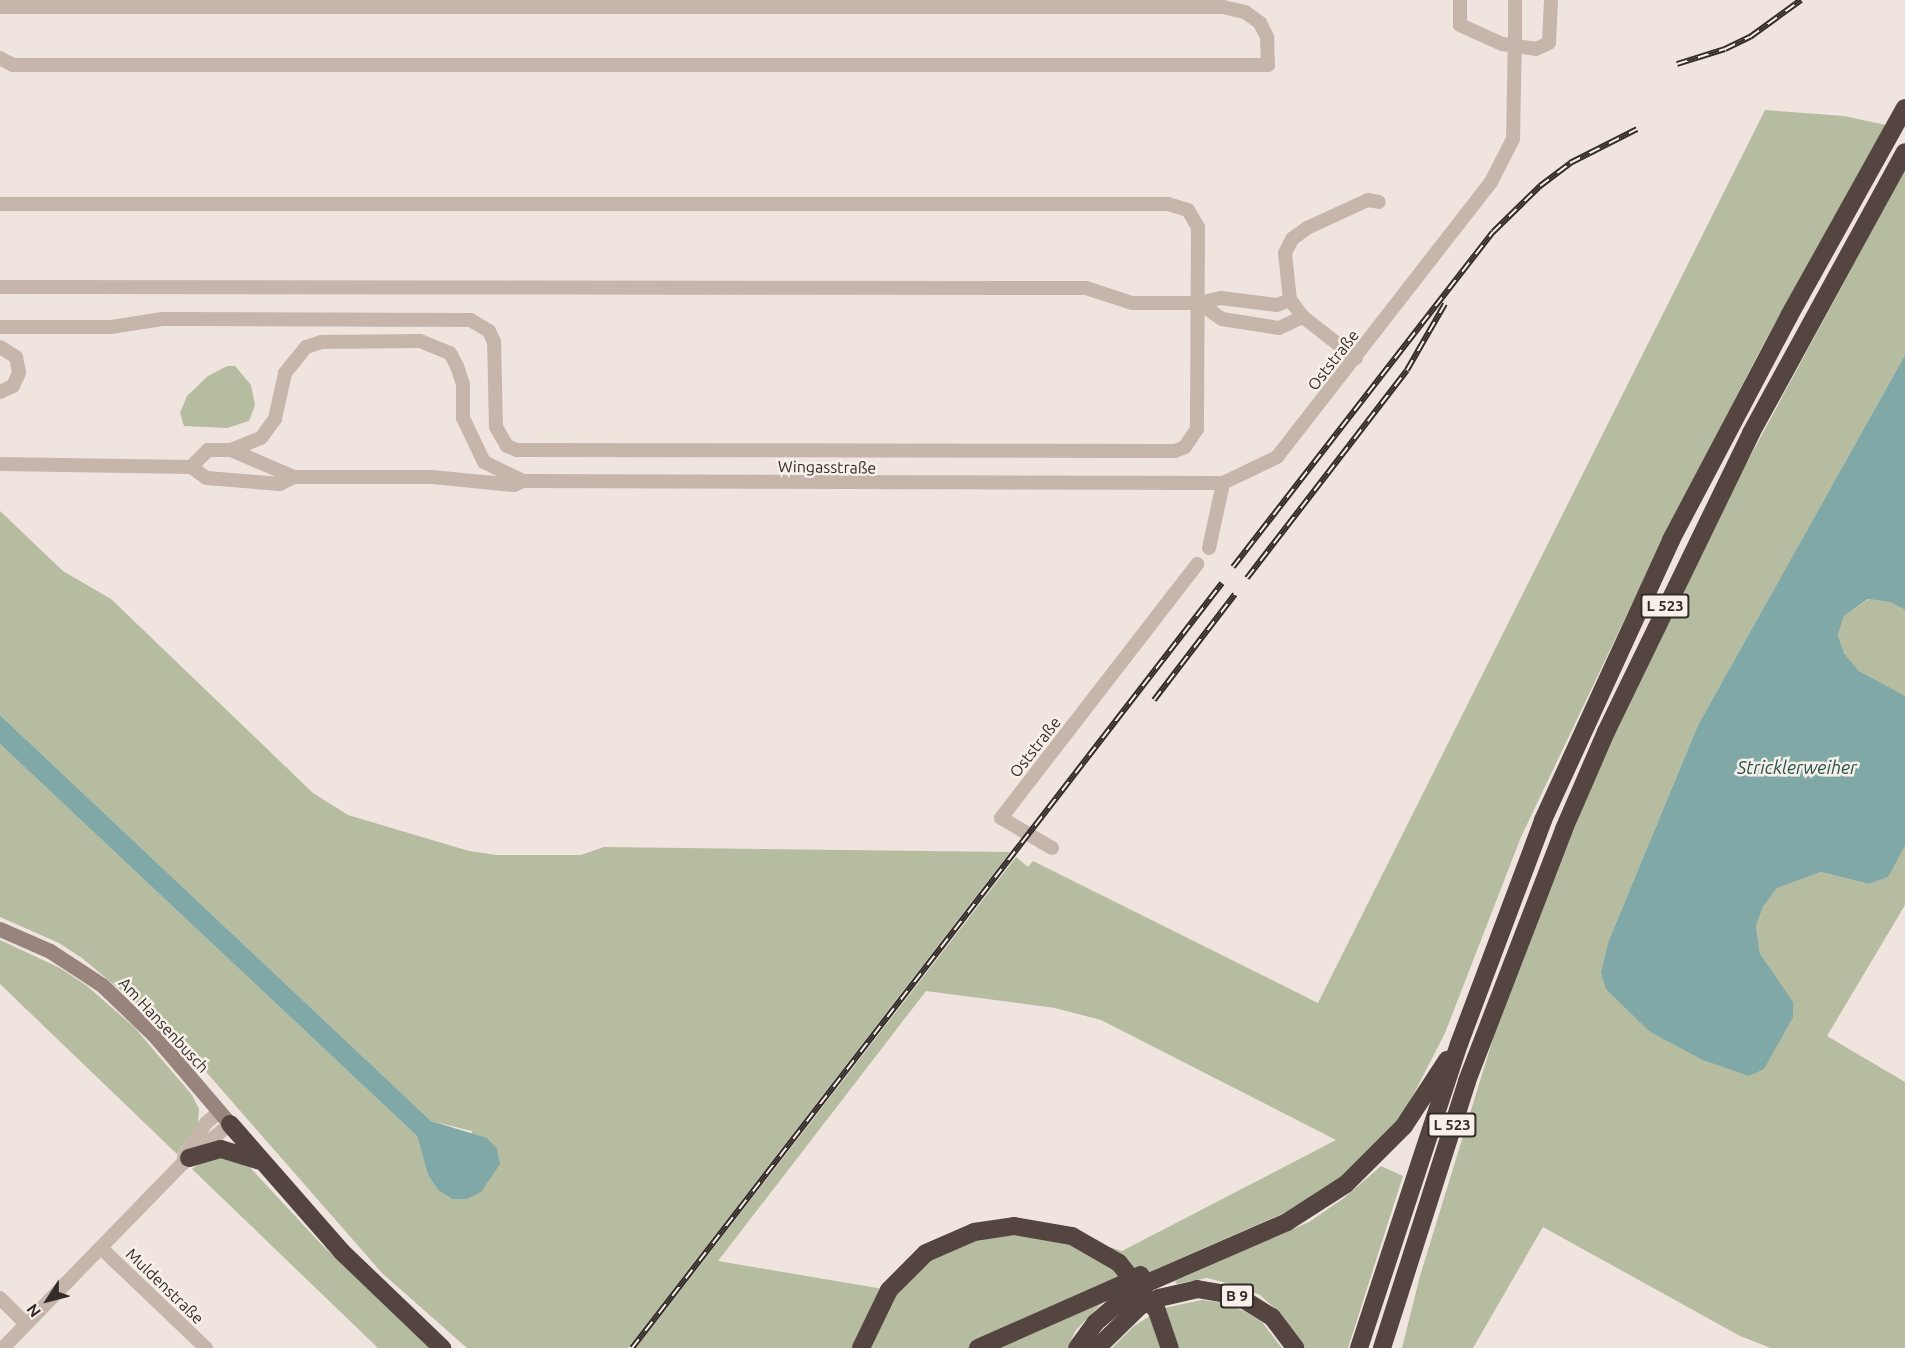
<!DOCTYPE html>
<meta charset="utf-8">
<style>
body{margin:0}
#map{position:relative;width:1905px;height:1348px;overflow:hidden;background:#efe5de;font-family:Ubuntu,sans-serif}
div>[style]{position:absolute}
.green>*{inset:0;background:#b5bc9f}
.water>*{inset:0;background:#80a8a6}
.street>*{height:14px;margin:-7px;padding:0 7px;transform-origin:7px;border-radius:7px;background:#c6b5ab}
.secondary>*{height:15px;margin:-7.5px;padding:0 7.5px;transform-origin:7.5px;border-radius:7.5px;background:#99847d}
.highway>*{height:18px;margin:-9px;padding:0 9px;transform-origin:9px;border-radius:9px;background:#544541}
.rail>*{height:6px;margin-top:-3px;transform-origin:0;background:repeating-linear-gradient(90deg,#f7f0e9 0 11px,#342c29 0 22px);box-sizing:border-box;border-block:2px solid #342c29}
.street-bridge>*{height:14px;margin:-7px;padding:0 7px;transform-origin:7px;border-radius:7px;background:#c6b5ab}
.highway-bridge>*{height:18px;margin:-9px;padding:0 9px;transform-origin:9px;border-radius:9px;background:#544541}
span{translate:-50% -50%;white-space:nowrap;text-align:center;line-height:1.15;-webkit-text-stroke:5px #f7f0e9;paint-order:stroke}
.shield-label span{padding:2px 4px;background:#f7f0e9;border:2px solid;border-radius:4px;-webkit-text-stroke-width:0}
.shield-label{font-size:15px;color:#342c29;font-weight:700}
.street-label{font-size:16px;color:#342c29}
.water-label{font-size:18px;color:#24514f;font-style:italic}
.north{position:absolute;left:18px;top:1270px;width:60px;height:60px;-webkit-text-stroke:4px #f7f0e9;paint-order:stroke;rotate:234deg;font-size:16px;font-weight:700;line-height:24px;text-align:center;color:#342c29}
.north::after{content:'';display:block;margin:auto;width:21px;height:27px;background:#342c29;clip-path:polygon(50% 0,100% 100%,50% 72%,0 100%)}
</style>
<div id="map">
<div class="green">
<i style="clip-path:polygon(evenodd,1765px 110px,1844px 116px,1886px 125px,1763px 345px,1669px 526px,1521px 837px,1445px 1033px,1404px 1113px,1342px 1180px,1307px 1203px,1156px 1269px,1105px 1300px,1076px 1330px,1067px 1348px,636px 1348px,1016px 857px,1028px 867px,1033px 861px,1318px 1003px,1765px 110px,926px 991px,1055px 1008px,1101px 1020px,1336px 1140px,1122px 1251px,1057px 1231px,958px 1237px,889px 1290px,718px 1261px,926px 991px)"></i>
<i style="clip-path:polygon(1905px 169px,1905px 355px,1698px 725px,1609px 940px,1650px 1032px,1703px 1059px,1750px 1076px,1775px 978px,1760px 954px,1756px 926px,1763px 907px,1777px 888px,1821px 872px,1869px 884px,1887px 877px,1905px 846px,1905px 905px,1827px 1036px,1905px 1082px,1905px 1348px,1771px 1348px,1740px 1336px,1543px 1227px,1473px 1348px,1402px 1348px,1420px 1276px,1496px 1029px,1601px 760px,1688px 572px)"></i>
<i style="clip-path:polygon(227px 366px,235px 366px,251px 385px,255px 405px,249px 421px,227px 428px,184px 426px,180px 413px,187px 396px,208px 376px)"></i>
<i style="clip-path:polygon(0 511px,63px 571px,111px 599px,313px 793px,348px 815px,469px 851px,497px 855px,581px 855px,604px 847px,1010px 852px,628px 1348px,467px 1348px,382px 1273px,173px 1034px,82px 958px,59px 943px,0 917px,0 744px,417px 1136px,428px 1175px,438px 1190px,452px 1199px,467px 1199px,472px 1131px,431px 1121px,0 715px)"></i>
<i style="clip-path:polygon(1869px 599px,1890px 602px,1905px 610px,1905px 697px,1859px 671px,1844px 653px,1838px 635px,1844px 616px)"></i>
<i style="clip-path:polygon(0 940px,60px 968px,87px 986px,134px 1027px,192px 1095px,199px 1109px,198px 1124px,177px 1154px,0 984px)"></i>
<i style="clip-path:polygon(213px 1154px,245px 1162px,321px 1244px,430px 1348px,378px 1348px,192px 1169px)"></i>
<i style="clip-path:polygon(1381px 1166px,1403px 1176px,1348px 1348px,1305px 1348px,1282px 1315px,1260px 1295px,1238px 1286px,1207px 1278px,1177px 1284px,1175px 1281px,1309px 1222px,1344px 1198px)"></i>
<i style="clip-path:polygon(1202px 1300px,1224px 1303px,1244px 1311px,1262px 1322px,1282px 1348px,1179px 1348px,1164px 1308px)"></i>
<i style="clip-path:polygon(1150px 1316px,1161px 1348px,1112px 1348px,1134px 1326px)"></i>
</div>
<div class="water">
<i style="clip-path:polygon(1905px 355px,1905px 610px,1890px 602px,1868px 599px,1844px 616px,1838px 635px,1844px 653px,1859px 671px,1905px 696px,1905px 846px,1888px 877px,1869px 884px,1821px 872px,1777px 888px,1763px 907px,1756px 926px,1760px 954px,1793px 1002px,1793px 1017px,1764px 1069px,1749px 1076px,1703px 1060px,1650px 1032px,1606px 989px,1601px 973px,1609px 940px,1698px 725px)"></i>
<i style="clip-path:polygon(0 715px,431px 1121px,487px 1138px,497px 1149px,500px 1164px,481px 1192px,467px 1199px,452px 1199px,438px 1190px,428px 1175px,417px 1136px,0 744px)"></i>
</div>
<div class="street">
<i style="left:1460px;top:0;width:25px;rotate:90deg"></i>
<i style="left:1460px;top:25px;width:46px;rotate:24.3deg"></i>
<i style="left:1502px;top:44px;width:34px;rotate:8deg"></i>
<i style="left:1536px;top:49px;width:14px;rotate:-25deg"></i>
<i style="left:1549px;top:43px;width:43px;rotate:-87.3deg"></i>
<i style="left:0;top:7px;width:1223px"></i>
<i style="left:1223px;top:7px;width:23px;rotate:13deg"></i>
<i style="left:1245px;top:12px;width:19px;rotate:36deg"></i>
<i style="left:1260px;top:23px;width:16px;rotate:63deg"></i>
<i style="left:1267px;top:37px;width:28px;rotate:88deg"></i>
<i style="left:1268px;top:65px;width:1255px;rotate:180deg"></i>
<i style="left:13px;top:65px;width:15px;rotate:-152deg"></i>
<i style="left:1515px;top:39px;width:39px;rotate:-90deg"></i>
<i style="left:0;top:204px;width:1168px"></i>
<i style="left:1168px;top:204px;width:21px;rotate:17deg"></i>
<i style="left:1188px;top:210px;width:20px;rotate:60deg"></i>
<i style="left:1198px;top:227px;width:202px;rotate:90.3deg"></i>
<i style="left:1197px;top:429px;width:22px;rotate:124deg"></i>
<i style="left:1185px;top:447px;width:11px;rotate:158deg"></i>
<i style="left:1175px;top:451px;width:658px;rotate:-179.91deg"></i>
<i style="left:517px;top:450px;width:11px;rotate:-158deg"></i>
<i style="left:507px;top:446px;width:22px;rotate:-120deg"></i>
<i style="left:496px;top:427px;width:85px;rotate:-91.3deg"></i>
<i style="left:494px;top:342px;width:12px;rotate:-114deg"></i>
<i style="left:489px;top:331px;width:21px;rotate:-149deg"></i>
<i style="left:471px;top:320px;width:309px;rotate:-179.8deg"></i>
<i style="left:162px;top:319px;width:52px;rotate:171.1deg"></i>
<i style="left:111px;top:327px;width:111px;rotate:180deg"></i>
<i style="left:0;top:287px;width:1086px;rotate:0.05deg"></i>
<i style="left:1086px;top:288px;width:48px;rotate:18.1deg"></i>
<i style="left:1132px;top:303px;width:67px"></i>
<i style="left:1199px;top:303px;width:23px;rotate:-13deg"></i>
<i style="left:1221px;top:298px;width:56px;rotate:7.1deg"></i>
<i style="left:1277px;top:305px;width:14px;rotate:-21deg"></i>
<i style="left:1199px;top:303px;width:28px;rotate:35deg"></i>
<i style="left:1222px;top:319px;width:58px;rotate:9deg"></i>
<i style="left:1279px;top:328px;width:26px;rotate:-25deg"></i>
<i style="left:0;top:347px;width:19px;rotate:32deg"></i>
<i style="left:16px;top:357px;width:16px;rotate:79deg"></i>
<i style="left:19px;top:373px;width:14px;rotate:115deg"></i>
<i style="left:13px;top:386px;width:14px;rotate:155deg"></i>
<i style="left:1356px;top:358px;width:67px;rotate:-142.3deg"></i>
<i style="left:1303px;top:317px;width:21px;rotate:-127deg"></i>
<i style="left:1290px;top:300px;width:47px;rotate:-96.1deg"></i>
<i style="left:1285px;top:253px;width:16px;rotate:-63deg"></i>
<i style="left:1292px;top:239px;width:19px;rotate:-36deg"></i>
<i style="left:1307px;top:228px;width:67px;rotate:-24.7deg"></i>
<i style="left:1368px;top:200px;width:11px;rotate:10deg"></i>
<i style="left:231px;top:450px;width:69px;rotate:23.2deg"></i>
<i style="left:294px;top:477px;width:138px"></i>
<i style="left:432px;top:477px;width:82px;rotate:5.6deg"></i>
<i style="left:514px;top:485px;width:10px;rotate:-24deg"></i>
<i style="left:0;top:464px;width:191px;rotate:0.9deg"></i>
<i style="left:191px;top:467px;width:19px;rotate:35deg"></i>
<i style="left:207px;top:478px;width:73px;rotate:4.7deg"></i>
<i style="left:280px;top:484px;width:16px;rotate:-27deg"></i>
<i style="left:191px;top:467px;width:24px;rotate:-45deg"></i>
<i style="left:208px;top:450px;width:23px"></i>
<i style="left:231px;top:450px;width:32px;rotate:-22deg"></i>
<i style="left:261px;top:438px;width:24px;rotate:-54deg"></i>
<i style="left:275px;top:419px;width:47px;rotate:-77.7deg"></i>
<i style="left:285px;top:373px;width:33px;rotate:-51deg"></i>
<i style="left:306px;top:347px;width:16px;rotate:-18deg"></i>
<i style="left:321px;top:342px;width:99px;rotate:-0.6deg"></i>
<i style="left:420px;top:341px;width:32px;rotate:22deg"></i>
<i style="left:450px;top:353px;width:15px;rotate:62deg"></i>
<i style="left:457px;top:366px;width:19px;rotate:72deg"></i>
<i style="left:463px;top:384px;width:34px;rotate:90deg"></i>
<i style="left:463px;top:418px;width:49px;rotate:64.5deg"></i>
<i style="left:484px;top:462px;width:43px;rotate:26deg"></i>
<i style="left:523px;top:481px;width:700px;rotate:0.16deg"></i>
<i style="left:1223px;top:483px;width:60px;rotate:-25.7deg"></i>
<i style="left:1277px;top:457px;width:348px;rotate:-52.1deg"></i>
<i style="left:1209px;top:548px;width:66px;rotate:-77.8deg"></i>
<i style="left:1052px;top:848px;width:59px;rotate:-149.5deg"></i>
<i style="left:1001px;top:818px;width:321px;rotate:-52.3deg"></i>
<i style="left:184px;top:1157px;width:40px;rotate:-57.1deg"></i>
<i style="left:206px;top:1123px;width:17px;rotate:-40deg"></i>
<i style="left:101px;top:1248px;width:145px;rotate:43.6deg"></i>
<i style="left:0;top:1298px;width:37px;rotate:45deg"></i>
<i style="left:3px;top:1348px;width:257px;rotate:-45.8deg"></i>
<i style="left:182px;top:1164px;width:62px;rotate:-39.8deg"></i>
</div>
<div class="secondary">
<i style="left:0;top:929px;width:55px;rotate:23.7deg"></i>
<i style="left:50px;top:951px;width:62px;rotate:33.2deg"></i>
<i style="left:102px;top:985px;width:71px;rotate:43.9deg"></i>
<i style="left:153px;top:1034px;width:118px;rotate:49.5deg"></i>
</div>
<div class="highway">
<i style="left:230px;top:1124px;width:170px;rotate:48.8deg"></i>
<i style="left:342px;top:1252px;width:139px;rotate:43.8deg"></i>
<i style="left:189px;top:1158px;width:33px;rotate:-16deg"></i>
<i style="left:221px;top:1149px;width:39px;rotate:17deg"></i>
<i style="left:1147px;top:1283px;width:153px;rotate:-23.5deg"></i>
<i style="left:1287px;top:1222px;width:70px;rotate:-32.8deg"></i>
<i style="left:1346px;top:1184px;width:82px;rotate:-45deg"></i>
<i style="left:1404px;top:1126px;width:79px;rotate:-56.9deg"></i>
<i style="left:1159px;top:1298px;width:39px;rotate:-13deg"></i>
<i style="left:1197px;top:1289px;width:42px;rotate:9.7deg"></i>
<i style="left:1238px;top:1296px;width:40px;rotate:32deg"></i>
<i style="left:1272px;top:1317px;width:39px;rotate:53deg"></i>
<i style="left:861px;top:1348px;width:64px;rotate:-64.2deg"></i>
<i style="left:889px;top:1290px;width:52px;rotate:-45deg"></i>
<i style="left:926px;top:1253px;width:52px;rotate:-23.6deg"></i>
<i style="left:974px;top:1232px;width:40px;rotate:-8.5deg"></i>
<i style="left:1014px;top:1226px;width:59px;rotate:9.8deg"></i>
<i style="left:1072px;top:1236px;width:54px;rotate:29.9deg"></i>
<i style="left:1119px;top:1263px;width:61px;rotate:51.6deg"></i>
<i style="left:1157px;top:1311px;width:39px;rotate:71deg"></i>
<i style="left:978px;top:1348px;width:156px;rotate:-23.8deg"></i>
<i style="left:1077px;top:1348px;width:31px;rotate:-54deg"></i>
<i style="left:1095px;top:1323px;width:46px;rotate:-40.6deg"></i>
<i style="left:1097px;top:1348px;width:60px;rotate:-44.3deg"></i>
<i style="left:1359px;top:1348px;width:320px;rotate:-71.8deg"></i>
<i style="left:1459px;top:1044px;width:239px;rotate:-69.4deg"></i>
<i style="left:1543px;top:820px;width:308px;rotate:-65.4deg"></i>
<i style="left:1671px;top:540px;width:253px;rotate:-62.2deg"></i>
<i style="left:1789px;top:316px;width:238px;rotate:-60.9deg"></i>
<i style="left:1382px;top:1348px;width:280px;rotate:-72.3deg"></i>
<i style="left:1467px;top:1081px;width:270px;rotate:-68.9deg"></i>
<i style="left:1564px;top:829px;width:106px;rotate:-66.6deg"></i>
<i style="left:1606px;top:732px;width:332px;rotate:-64.1deg"></i>
<i style="left:1751px;top:433px;width:320px;rotate:-61.3deg"></i>
</div>
<div class="rail">
<i style="left:1677px;top:64px;width:50px;rotate:-17.4deg"></i>
<i style="left:1725px;top:49px;width:28px;rotate:-26deg"></i>
<i style="left:1750px;top:37px;width:63px;rotate:-36deg"></i>
<i style="left:1233px;top:567px;width:424px;rotate:-52.2deg"></i>
<i style="left:1493px;top:232px;width:66px;rotate:-44.4deg"></i>
<i style="left:1540px;top:186px;width:38px;rotate:-37deg"></i>
<i style="left:1570px;top:163px;width:75px;rotate:-26.9deg"></i>
<i style="left:1247px;top:578px;width:262px;rotate:-52.4deg"></i>
<i style="left:1407px;top:370px;width:76px;rotate:-60.1deg"></i>
<i style="left:1154px;top:700px;width:133px;rotate:-52.6deg"></i>
<i style="left:632px;top:1348px;width:966px;rotate:-52.36deg"></i>
</div>
<div class="street-bridge">
<i style="left:1491px;top:182px;width:48px;rotate:-62.9deg"></i>
<i style="left:1513px;top:139px;width:100px;rotate:-88.9deg"></i>
</div>
<div class="highway-bridge">
<i style="left:1121px;top:1285px;width:22px;rotate:-27deg"></i>
<i style="left:1140px;top:1306px;width:21px;rotate:-23deg"></i>
</div>
<div class="shield-label">
<span style="left:1665px;top:606px">L 523</span>
<span style="left:1452px;top:1125px">L 523</span>
<span style="left:1237px;top:1296px">B 9</span>
</div>
<div class="street-label">
<span style="left:1333px;top:360px;rotate:-52deg">Oststraße</span>
<span style="left:827px;top:467px;rotate:1deg">Wingasstraße</span>
<span style="left:1035px;top:747px;rotate:-52deg">Oststraße</span>
<span style="left:164px;top:1025px;rotate:47deg">Am Hansenbusch</span>
<span style="left:165px;top:1286px;rotate:44deg">Muldenstraße</span>
</div>
<div class="water-label">
<span style="left:1797px;top:767px">Stricklerweiher</span>
</div>
<div class="north">N</div>
</div>
